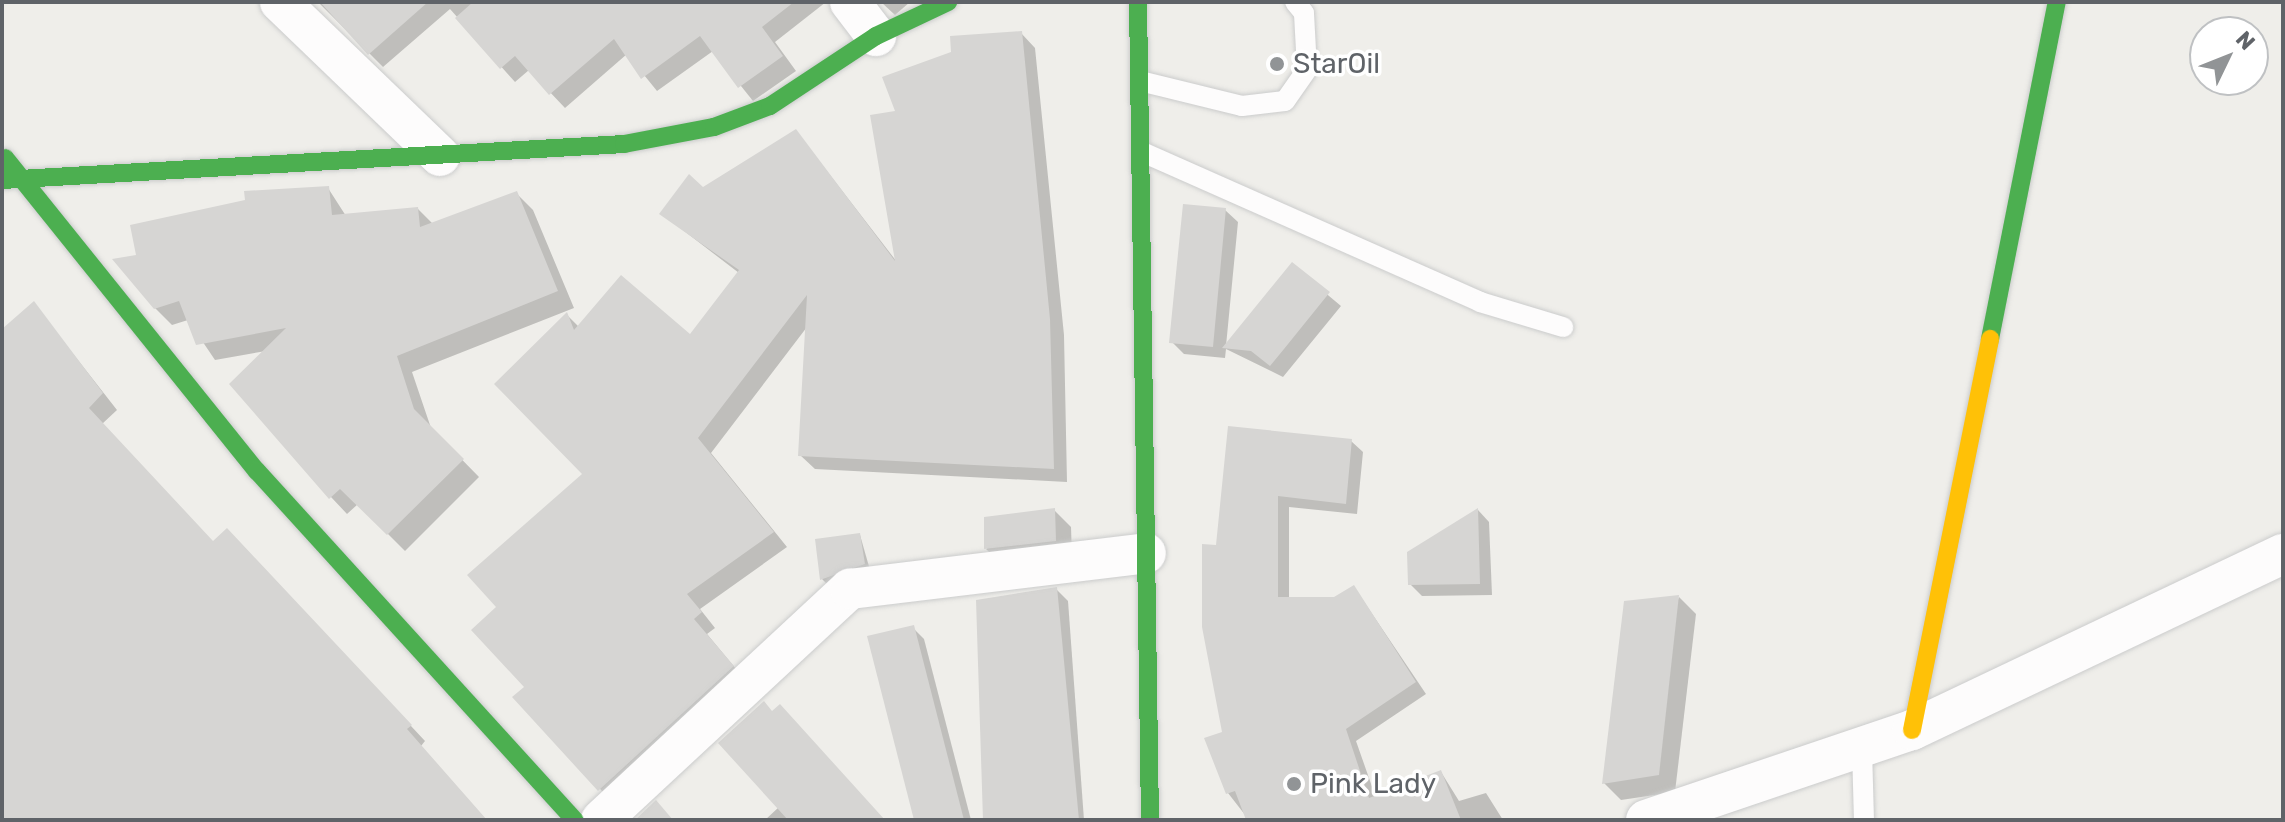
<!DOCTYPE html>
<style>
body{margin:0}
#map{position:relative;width:2285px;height:822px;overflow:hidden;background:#efeeea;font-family:Rubik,sans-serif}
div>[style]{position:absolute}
.shadow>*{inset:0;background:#0003}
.building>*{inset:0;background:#d6d5d3}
.roads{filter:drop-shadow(0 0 2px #cbcccc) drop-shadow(0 0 2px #cbcccc)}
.lane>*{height:20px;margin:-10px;padding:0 10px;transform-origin:10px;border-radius:10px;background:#fdfcfc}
.street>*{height:40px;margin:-20px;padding:0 20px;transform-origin:20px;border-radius:20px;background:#fdfcfc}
.fast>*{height:18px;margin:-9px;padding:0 9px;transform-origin:9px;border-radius:9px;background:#4caf50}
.slow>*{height:18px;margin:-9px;padding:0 9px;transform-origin:9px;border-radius:9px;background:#ffc107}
.dots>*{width:22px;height:22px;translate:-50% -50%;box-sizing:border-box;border:4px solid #fff;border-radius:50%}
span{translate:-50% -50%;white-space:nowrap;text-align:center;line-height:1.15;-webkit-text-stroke:7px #fff;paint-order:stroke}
.poi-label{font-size:28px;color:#5f6368}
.left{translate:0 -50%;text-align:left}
.frame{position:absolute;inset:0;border:4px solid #5f6368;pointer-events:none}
.north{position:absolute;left:2189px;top:16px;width:80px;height:80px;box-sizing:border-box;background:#fff;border:2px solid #bfc1c3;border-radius:50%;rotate:47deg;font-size:22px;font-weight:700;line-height:32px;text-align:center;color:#5f6368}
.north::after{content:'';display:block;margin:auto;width:28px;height:36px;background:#919496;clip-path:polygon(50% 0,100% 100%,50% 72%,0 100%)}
</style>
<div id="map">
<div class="shadow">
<i style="clip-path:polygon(318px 2px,826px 2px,775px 42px,796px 71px,753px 101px,713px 51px,657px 91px,627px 54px,565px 108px,529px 70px,515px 82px,450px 9px,383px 67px)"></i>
<i style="clip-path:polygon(881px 2px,910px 2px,895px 15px)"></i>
<i style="clip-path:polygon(1021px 33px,1035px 48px,1064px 335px,1067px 482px,815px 469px,800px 455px,807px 327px,711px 453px,787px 547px,700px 609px,715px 628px,707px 634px,746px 681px,614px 804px,515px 697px,527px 687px,499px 607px,585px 474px,567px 315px,579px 327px,690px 337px,739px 273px,662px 214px,796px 131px,897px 262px,897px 112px)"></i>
<i style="clip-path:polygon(328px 188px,346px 216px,418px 209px,433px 224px,516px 193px,533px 210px,574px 308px,412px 372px,431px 428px,479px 477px,405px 551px,358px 504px,347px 514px,331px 497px,266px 351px,215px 360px,188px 320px,172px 325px,155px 308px,138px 257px)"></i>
<i style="clip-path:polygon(1225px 210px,1238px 222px,1226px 346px,1292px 265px,1341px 306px,1283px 377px,1226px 349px,1225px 358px,1184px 354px,1172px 342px)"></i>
<i style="clip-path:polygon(34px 304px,117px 410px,102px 424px,213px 543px,242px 545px,425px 741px,421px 746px,486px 820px,2px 820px,2px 332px)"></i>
<i style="clip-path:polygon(1230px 428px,1351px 441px,1363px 452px,1357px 514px,1289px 507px,1289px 599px,1335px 599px,1354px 587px,1426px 694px,1356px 741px,1376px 798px,1441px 772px,1459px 801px,1486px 793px,1503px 820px,1249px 820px,1228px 793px,1218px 547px)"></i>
<i style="clip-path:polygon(1054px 510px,1071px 527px,1072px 557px,1004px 566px,986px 549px)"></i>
<i style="clip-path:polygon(1478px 510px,1489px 522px,1492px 595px,1422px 596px,1410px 584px)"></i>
<i style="clip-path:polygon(860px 535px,870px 570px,828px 585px,822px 579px)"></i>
<i style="clip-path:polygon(1056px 589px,1068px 601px,1084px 820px,985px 820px)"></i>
<i style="clip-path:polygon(1679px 597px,1696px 614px,1675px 792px,1621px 800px,1604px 783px)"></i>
<i style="clip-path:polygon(913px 628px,924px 639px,971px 820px,916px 820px)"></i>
<i style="clip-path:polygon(773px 713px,884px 820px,765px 820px,779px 807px)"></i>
</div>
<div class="building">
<i style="clip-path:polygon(320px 2px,428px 2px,368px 55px)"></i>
<i style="clip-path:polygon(473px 2px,794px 2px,762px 27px,783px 56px,738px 88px,700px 36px,641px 79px,614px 39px,549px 95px,515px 56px,500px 69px,455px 18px)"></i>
<i style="clip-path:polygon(1022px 31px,1050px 319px,1054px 469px,798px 456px,807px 295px,698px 438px,774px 532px,687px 594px,702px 612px,694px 619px,734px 666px,598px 791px,512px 697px,524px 687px,471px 630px,496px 607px,467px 575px,582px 474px,494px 384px,567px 312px,574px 330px,621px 275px,690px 334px,739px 270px,659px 214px,689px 174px,703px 187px,796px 129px,895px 261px,870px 115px,895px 111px,882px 77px,951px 52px,950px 36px)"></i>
<i style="clip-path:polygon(329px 186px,332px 215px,418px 207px,420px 227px,517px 191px,558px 291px,397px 356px,414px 409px,464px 459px,387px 535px,340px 489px,329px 499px,229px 384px,286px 328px,196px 345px,179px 301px,154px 309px,112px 259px,136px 255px,130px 225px,245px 200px,244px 191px)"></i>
<i style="clip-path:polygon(1183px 204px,1226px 208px,1213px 347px,1169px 343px)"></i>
<i style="clip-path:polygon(1292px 262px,1330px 292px,1284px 349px,1270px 366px,1251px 351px,1222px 348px)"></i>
<i style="clip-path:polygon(34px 301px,103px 393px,89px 408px,213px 541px,227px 528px,412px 725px,407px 729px,487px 820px,2px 820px,2px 329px)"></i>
<i style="clip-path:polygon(1228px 426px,1352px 439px,1346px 504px,1278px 496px,1278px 597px,1334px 597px,1354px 585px,1416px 682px,1346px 729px,1369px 798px,1441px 770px,1461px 820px,1246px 820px,1235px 791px,1226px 794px,1204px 738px,1222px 732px,1202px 627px,1202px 544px,1216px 545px)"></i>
<i style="clip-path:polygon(1055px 508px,1056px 541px,984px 549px,984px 517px)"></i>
<i style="clip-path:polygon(1478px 508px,1480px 584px,1408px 585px,1407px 552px)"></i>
<i style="clip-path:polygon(860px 533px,865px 564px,820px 580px,815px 539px)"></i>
<i style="clip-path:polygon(1057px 587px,1079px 820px,983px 820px,976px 600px)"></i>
<i style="clip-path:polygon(1679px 595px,1659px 775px,1602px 784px,1624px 601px)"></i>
<i style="clip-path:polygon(914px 625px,964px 820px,914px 820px,867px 636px)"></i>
<i style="clip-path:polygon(764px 701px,772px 711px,780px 704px,885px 820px,788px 820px,718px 743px)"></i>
<i style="clip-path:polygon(656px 800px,673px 820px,635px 820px)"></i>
</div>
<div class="roads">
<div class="lane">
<i style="left:1140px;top:81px;width:105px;rotate:13.8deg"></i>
<i style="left:1242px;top:106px;width:43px;rotate:-6.6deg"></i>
<i style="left:1285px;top:101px;width:39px;rotate:-55deg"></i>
<i style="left:1307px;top:69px;width:56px;rotate:-93.1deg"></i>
<i style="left:1304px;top:13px;width:14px;rotate:-129deg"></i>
<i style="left:1142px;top:152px;width:370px;rotate:23.9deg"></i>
<i style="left:1480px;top:302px;width:87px;rotate:16.8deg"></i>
<i style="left:1862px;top:749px;width:71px;rotate:88.4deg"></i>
</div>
<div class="street">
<i style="left:280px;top:2px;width:222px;rotate:43.9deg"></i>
<i style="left:850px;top:2px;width:43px;rotate:52.6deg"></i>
<i style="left:601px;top:820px;width:340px;rotate:-42.9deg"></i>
<i style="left:850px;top:589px;width:298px;rotate:-6.9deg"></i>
<i style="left:1646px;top:820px;width:281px;rotate:-18.7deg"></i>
<i style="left:1912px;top:730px;width:411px;rotate:-25.4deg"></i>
</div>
<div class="fast">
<i style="left:1138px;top:2px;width:818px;rotate:89.16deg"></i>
<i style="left:5px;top:158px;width:402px;rotate:51.2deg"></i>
<i style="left:257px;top:471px;width:472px;rotate:47.7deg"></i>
<i style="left:2px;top:180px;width:623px;rotate:-3.31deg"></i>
<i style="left:624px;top:144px;width:92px;rotate:-10.7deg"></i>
<i style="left:714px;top:127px;width:60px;rotate:-20.6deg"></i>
<i style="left:770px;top:106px;width:127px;rotate:-33.4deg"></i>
<i style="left:876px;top:36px;width:80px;rotate:-25.3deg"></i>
<i style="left:1990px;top:339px;width:344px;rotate:-78.8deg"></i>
</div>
<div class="slow">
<i style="left:1912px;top:730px;width:399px;rotate:-78.7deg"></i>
</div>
</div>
<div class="dots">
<i style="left:1277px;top:64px;background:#919496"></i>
<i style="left:1294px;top:784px;background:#919496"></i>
</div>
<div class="poi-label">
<span class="left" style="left:1293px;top:64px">StarOil</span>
<span class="left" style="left:1310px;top:784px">Pink Lady</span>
</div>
<div class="frame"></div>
<div class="north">N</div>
</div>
